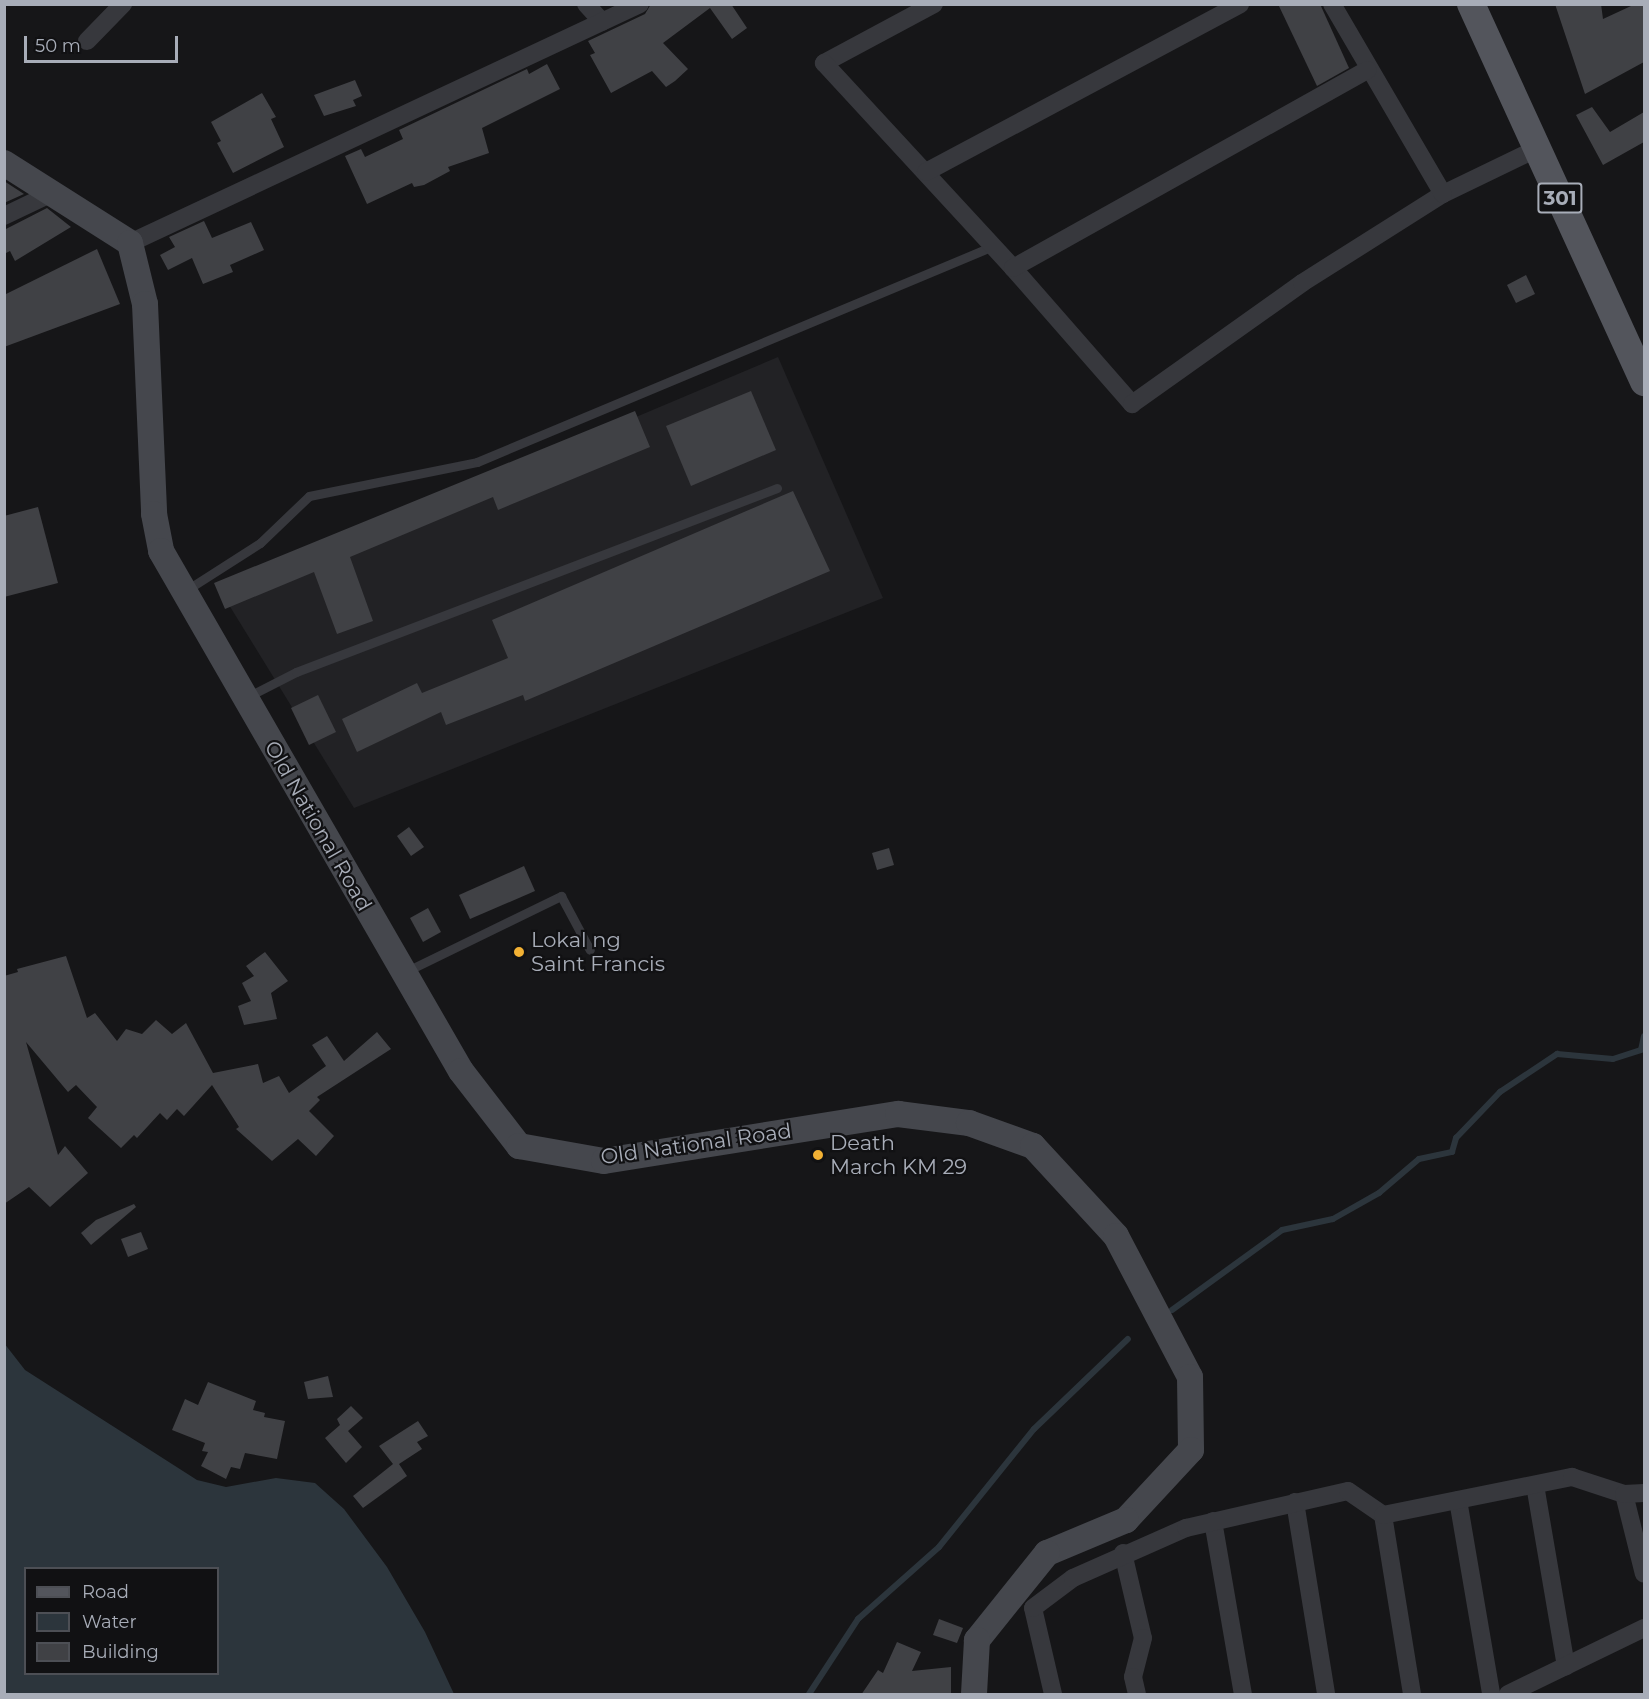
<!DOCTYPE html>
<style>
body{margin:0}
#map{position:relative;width:1649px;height:1699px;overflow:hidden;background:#161618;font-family:Montserrat,sans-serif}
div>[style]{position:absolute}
.built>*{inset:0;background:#222225}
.water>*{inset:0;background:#2c353c}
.stream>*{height:6px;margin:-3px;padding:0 3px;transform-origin:3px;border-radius:3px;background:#2c353c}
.building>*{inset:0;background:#404145}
.service>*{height:9px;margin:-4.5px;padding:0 4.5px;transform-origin:4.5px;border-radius:4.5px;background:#37383d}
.minor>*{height:18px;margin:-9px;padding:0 9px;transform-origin:9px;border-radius:9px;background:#37383d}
.secondary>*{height:26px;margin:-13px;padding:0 13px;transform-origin:13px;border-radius:13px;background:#45474d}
.primary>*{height:28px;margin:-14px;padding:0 14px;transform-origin:14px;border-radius:14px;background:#53555c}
.dots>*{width:16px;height:16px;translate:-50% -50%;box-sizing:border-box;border:3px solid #111113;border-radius:50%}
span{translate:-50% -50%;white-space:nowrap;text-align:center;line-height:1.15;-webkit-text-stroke:4.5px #111113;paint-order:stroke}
.shield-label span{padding:2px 4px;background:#111113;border:2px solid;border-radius:4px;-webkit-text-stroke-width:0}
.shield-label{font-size:20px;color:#a8adb8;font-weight:700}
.street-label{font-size:21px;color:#a8adb8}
.poi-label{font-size:21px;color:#a8adb8}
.left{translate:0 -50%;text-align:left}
.frame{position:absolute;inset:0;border:6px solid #a8adb8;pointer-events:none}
.legend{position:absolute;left:24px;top:1567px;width:195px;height:108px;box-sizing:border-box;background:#111113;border:2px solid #4d4f55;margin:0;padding:8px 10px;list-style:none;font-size:18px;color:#a8adb8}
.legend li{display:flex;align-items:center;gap:12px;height:30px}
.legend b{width:30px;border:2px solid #4d4f55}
.scale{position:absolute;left:24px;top:36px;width:154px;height:27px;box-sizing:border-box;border:3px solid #a8adb8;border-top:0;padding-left:8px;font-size:18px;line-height:21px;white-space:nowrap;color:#a8adb8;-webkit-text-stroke:4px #111113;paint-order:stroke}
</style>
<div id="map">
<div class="built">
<i style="clip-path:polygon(778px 357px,883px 598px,354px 808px,221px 592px)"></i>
</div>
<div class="water">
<i style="clip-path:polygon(evenodd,4px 1343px,25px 1370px,197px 1480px,226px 1487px,276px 1478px,315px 1483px,344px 1509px,387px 1567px,425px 1632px,454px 1694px,5px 1694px,4px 1343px,26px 1568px,218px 1568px,218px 1674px,26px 1674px,26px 1568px)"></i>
</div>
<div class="stream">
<i style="left:1172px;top:1310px;width:136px;rotate:-36deg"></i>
<i style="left:1282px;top:1230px;width:52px;rotate:-12.2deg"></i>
<i style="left:1333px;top:1219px;width:53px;rotate:-29.5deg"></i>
<i style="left:1379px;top:1193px;width:52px;rotate:-40.4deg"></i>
<i style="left:1419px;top:1159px;width:34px;rotate:-12deg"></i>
<i style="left:1452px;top:1152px;width:15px;rotate:-74deg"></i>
<i style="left:1456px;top:1138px;width:64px;rotate:-46.3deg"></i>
<i style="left:1500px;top:1092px;width:69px;rotate:-33.7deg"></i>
<i style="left:1557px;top:1054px;width:56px;rotate:5.1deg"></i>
<i style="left:1613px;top:1059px;width:29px;rotate:-18deg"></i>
<i style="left:1641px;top:1050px;width:14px;rotate:-78deg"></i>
<i style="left:809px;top:1694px;width:90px;rotate:-56.8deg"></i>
<i style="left:858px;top:1619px;width:108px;rotate:-41.6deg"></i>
<i style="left:939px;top:1547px;width:151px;rotate:-51.2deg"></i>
<i style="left:1034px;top:1429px;width:130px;rotate:-43.8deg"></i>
</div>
<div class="building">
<i style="clip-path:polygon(651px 4px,731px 4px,747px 28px,732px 39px,710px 8px,663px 43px,688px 69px,675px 81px,666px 87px,652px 71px,611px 93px,590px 55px,595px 53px,588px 41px,645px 14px)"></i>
<i style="clip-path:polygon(1278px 4px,1320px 4px,1349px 68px,1317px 86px)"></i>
<i style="clip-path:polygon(1555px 4px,1601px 4px,1603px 19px,1631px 6px,1644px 6px,1644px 62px,1585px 94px)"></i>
<i style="clip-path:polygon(547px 64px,560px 89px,482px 128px,489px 153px,448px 167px,450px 171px,424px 185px,414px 187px,412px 183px,367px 204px,345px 156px,361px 149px,365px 157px,403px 139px,399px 130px,527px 69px,529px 74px)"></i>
<i style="clip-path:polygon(355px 80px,362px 96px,353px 100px,356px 106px,324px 116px,314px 95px)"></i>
<i style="clip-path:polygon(262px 93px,276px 117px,271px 119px,284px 147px,233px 173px,217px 143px,221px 141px,211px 122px)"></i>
<i style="clip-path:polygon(1592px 107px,1610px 132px,1644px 112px,1644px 142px,1603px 165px,1576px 115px)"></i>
<i style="clip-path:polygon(4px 181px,24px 194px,4px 203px)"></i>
<i style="clip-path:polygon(47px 208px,71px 227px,15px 261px,10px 251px,4px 254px,4px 230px)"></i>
<i style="clip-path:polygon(204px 221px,212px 238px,251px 222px,264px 250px,230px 265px,233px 272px,203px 284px,192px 258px,168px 270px,160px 255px,175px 247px,169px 237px)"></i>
<i style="clip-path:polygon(97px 249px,120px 304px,4px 347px,4px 295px)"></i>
<i style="clip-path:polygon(1526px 275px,1535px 294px,1516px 303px,1507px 285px)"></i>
<i style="clip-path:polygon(751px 391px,776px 450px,691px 486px,666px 426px)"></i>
<i style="clip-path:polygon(635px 411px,650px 447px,498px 510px,493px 497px,350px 557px,373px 621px,337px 634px,314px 572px,225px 609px,214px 583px)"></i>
<i style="clip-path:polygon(793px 491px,830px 571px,525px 701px,523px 695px,446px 725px,441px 712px,357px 752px,342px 719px,417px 683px,422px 693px,508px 658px,492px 620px)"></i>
<i style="clip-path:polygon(38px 507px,58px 583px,4px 597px,4px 516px)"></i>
<i style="clip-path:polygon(318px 695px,336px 732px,309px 745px,291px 708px)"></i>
<i style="clip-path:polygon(409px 827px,424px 847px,411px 856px,397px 836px)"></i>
<i style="clip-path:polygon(889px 848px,894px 865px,877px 870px,872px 853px)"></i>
<i style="clip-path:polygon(524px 866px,535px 891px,470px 919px,459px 895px)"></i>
<i style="clip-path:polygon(428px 908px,441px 932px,423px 942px,410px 918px)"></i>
<i style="clip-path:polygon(265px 952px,288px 981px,271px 993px,277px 1019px,244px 1025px,238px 1006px,251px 1001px,242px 983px,254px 976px,246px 966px)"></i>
<i style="clip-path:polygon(66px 956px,87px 1018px,95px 1013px,117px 1041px,126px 1029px,142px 1034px,156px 1020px,172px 1034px,186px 1023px,213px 1073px,258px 1064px,263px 1083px,279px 1076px,289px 1093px,326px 1066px,312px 1045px,327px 1036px,344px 1061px,377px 1032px,391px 1049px,317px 1097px,320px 1100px,309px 1111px,334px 1136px,316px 1156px,298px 1139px,272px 1161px,236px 1129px,239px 1127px,212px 1085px,184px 1116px,177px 1109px,167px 1120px,160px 1113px,137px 1138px,134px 1135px,121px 1148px,88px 1118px,97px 1107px,76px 1085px,68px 1092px,26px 1042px,58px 1155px,65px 1146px,88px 1173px,50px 1207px,29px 1187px,4px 1204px,4px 976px,18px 972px,17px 969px)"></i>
<i style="clip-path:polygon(134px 1204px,136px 1207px,91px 1245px,81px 1233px,96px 1220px)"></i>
<i style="clip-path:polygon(141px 1232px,148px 1249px,128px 1257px,121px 1239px)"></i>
<i style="clip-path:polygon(328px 1376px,333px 1397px,308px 1399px,304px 1382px)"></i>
<i style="clip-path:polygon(208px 1382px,256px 1401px,253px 1410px,265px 1413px,264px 1417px,285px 1421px,277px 1459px,245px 1453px,240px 1469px,231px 1467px,226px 1479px,201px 1466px,208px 1452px,202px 1451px,205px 1443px,172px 1430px,185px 1399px,198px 1405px)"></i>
<i style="clip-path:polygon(351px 1406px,363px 1418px,348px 1431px,362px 1447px,346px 1463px,325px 1438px,340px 1425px,337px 1419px)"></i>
<i style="clip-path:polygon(418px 1421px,428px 1436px,417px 1442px,422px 1449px,399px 1464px,407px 1476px,363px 1508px,353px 1496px,393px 1464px,379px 1446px)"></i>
<i style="clip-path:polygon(939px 1619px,963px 1628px,957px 1643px,933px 1635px)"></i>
<i style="clip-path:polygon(897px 1642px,921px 1652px,912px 1671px,951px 1667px,951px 1695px,861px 1695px,878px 1670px,883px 1673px)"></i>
</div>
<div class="service">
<i style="left:185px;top:591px;width:89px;rotate:-32.6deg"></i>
<i style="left:260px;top:543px;width:68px;rotate:-43.8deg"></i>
<i style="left:309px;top:496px;width:171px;rotate:-11.4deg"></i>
<i style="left:477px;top:462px;width:559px;rotate:-22.71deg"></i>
<i style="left:247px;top:697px;width:55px;rotate:-27deg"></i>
<i style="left:296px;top:672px;width:515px;rotate:-20.93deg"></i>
<i style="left:405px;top:972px;width:174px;rotate:-26deg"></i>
<i style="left:561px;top:896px;width:61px;rotate:61.8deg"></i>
</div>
<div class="minor">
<i style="left:586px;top:4px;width:24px;rotate:48deg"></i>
<i style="left:934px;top:4px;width:125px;rotate:151.8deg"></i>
<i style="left:824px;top:63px;width:279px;rotate:47.3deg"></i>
<i style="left:1013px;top:268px;width:181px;rotate:48.8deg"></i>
<i style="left:1132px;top:404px;width:209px;rotate:-35.4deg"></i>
<i style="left:1302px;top:283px;width:167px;rotate:-32.3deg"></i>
<i style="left:1443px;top:194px;width:106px;rotate:-25.8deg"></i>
<i style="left:1332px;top:4px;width:220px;rotate:59.7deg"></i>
<i style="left:87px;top:41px;width:52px;rotate:-45.8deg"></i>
<i style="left:926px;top:172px;width:356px;rotate:-28.1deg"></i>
<i style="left:4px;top:216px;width:53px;rotate:-25.6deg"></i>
<i style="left:130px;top:243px;width:563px;rotate:-25.11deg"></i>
<i style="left:1013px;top:268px;width:406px;rotate:-29.2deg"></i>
<i style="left:1535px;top:1485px;width:184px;rotate:80.3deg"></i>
<i style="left:1624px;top:1494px;width:82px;rotate:76deg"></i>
<i style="left:1458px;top:1500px;width:197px;rotate:80.3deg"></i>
<i style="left:1295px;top:1502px;width:194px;rotate:80.8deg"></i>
<i style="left:1383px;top:1515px;width:181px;rotate:80.8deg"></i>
<i style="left:1213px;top:1521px;width:176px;rotate:80.2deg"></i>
<i style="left:1123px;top:1553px;width:87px;rotate:76.8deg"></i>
<i style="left:1143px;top:1638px;width:40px;rotate:104.4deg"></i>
<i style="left:1133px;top:1677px;width:17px;rotate:77deg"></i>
<i style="left:1053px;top:1694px;width:88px;rotate:-103.1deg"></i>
<i style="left:1033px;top:1608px;width:50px;rotate:-36.9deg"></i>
<i style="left:1073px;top:1578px;width:124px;rotate:-23.9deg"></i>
<i style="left:1186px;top:1528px;width:166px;rotate:-12.9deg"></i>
<i style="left:1348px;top:1491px;width:42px;rotate:34.4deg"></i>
<i style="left:1383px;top:1515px;width:193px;rotate:-11.4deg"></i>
<i style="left:1572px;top:1477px;width:55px;rotate:18.1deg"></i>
<i style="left:1624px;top:1494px;width:20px;rotate:-3deg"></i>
<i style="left:1508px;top:1694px;width:151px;rotate:-25.9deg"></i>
</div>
<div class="secondary">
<i style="left:4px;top:163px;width:149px;rotate:32.4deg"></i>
<i style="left:130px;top:243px;width:63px;rotate:76.2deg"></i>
<i style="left:145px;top:304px;width:210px;rotate:87.5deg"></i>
<i style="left:154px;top:514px;width:38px;rotate:79deg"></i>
<i style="left:161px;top:551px;width:600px;rotate:60.02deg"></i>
<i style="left:461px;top:1071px;width:95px;rotate:52.3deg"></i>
<i style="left:519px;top:1146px;width:86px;rotate:10deg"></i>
<i style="left:604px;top:1161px;width:298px;rotate:-9.1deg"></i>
<i style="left:898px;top:1114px;width:72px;rotate:7.2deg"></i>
<i style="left:969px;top:1123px;width:68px;rotate:19.8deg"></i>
<i style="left:1033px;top:1146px;width:122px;rotate:47.3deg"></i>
<i style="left:1116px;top:1236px;width:159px;rotate:62.3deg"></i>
<i style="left:1190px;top:1377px;width:73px;rotate:89.2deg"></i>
<i style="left:1191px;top:1450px;width:96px;rotate:132.9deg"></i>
<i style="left:1126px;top:1520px;width:86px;rotate:157.3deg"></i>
<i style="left:1047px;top:1553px;width:112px;rotate:128.8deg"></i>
<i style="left:977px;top:1640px;width:54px;rotate:93.2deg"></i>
</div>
<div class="primary">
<i style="left:1471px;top:4px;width:416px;rotate:65.4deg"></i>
</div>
<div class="dots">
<i style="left:519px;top:952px;background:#f2b134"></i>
<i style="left:818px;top:1155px;background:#f2b134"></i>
</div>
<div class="shield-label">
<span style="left:1560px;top:198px">301</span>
</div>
<div class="street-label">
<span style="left:318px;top:826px;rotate:60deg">Old National Road</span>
<span style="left:696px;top:1144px;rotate:-8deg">Old National Road</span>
</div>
<div class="poi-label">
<span class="left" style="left:531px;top:952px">Lokal ng<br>Saint Francis</span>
<span class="left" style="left:830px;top:1155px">Death<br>March KM 29</span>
</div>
<div class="frame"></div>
<ul class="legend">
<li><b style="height:8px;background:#53555c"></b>Road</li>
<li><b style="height:16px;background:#2c353c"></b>Water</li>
<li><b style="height:16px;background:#404145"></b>Building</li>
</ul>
<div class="scale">50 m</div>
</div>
